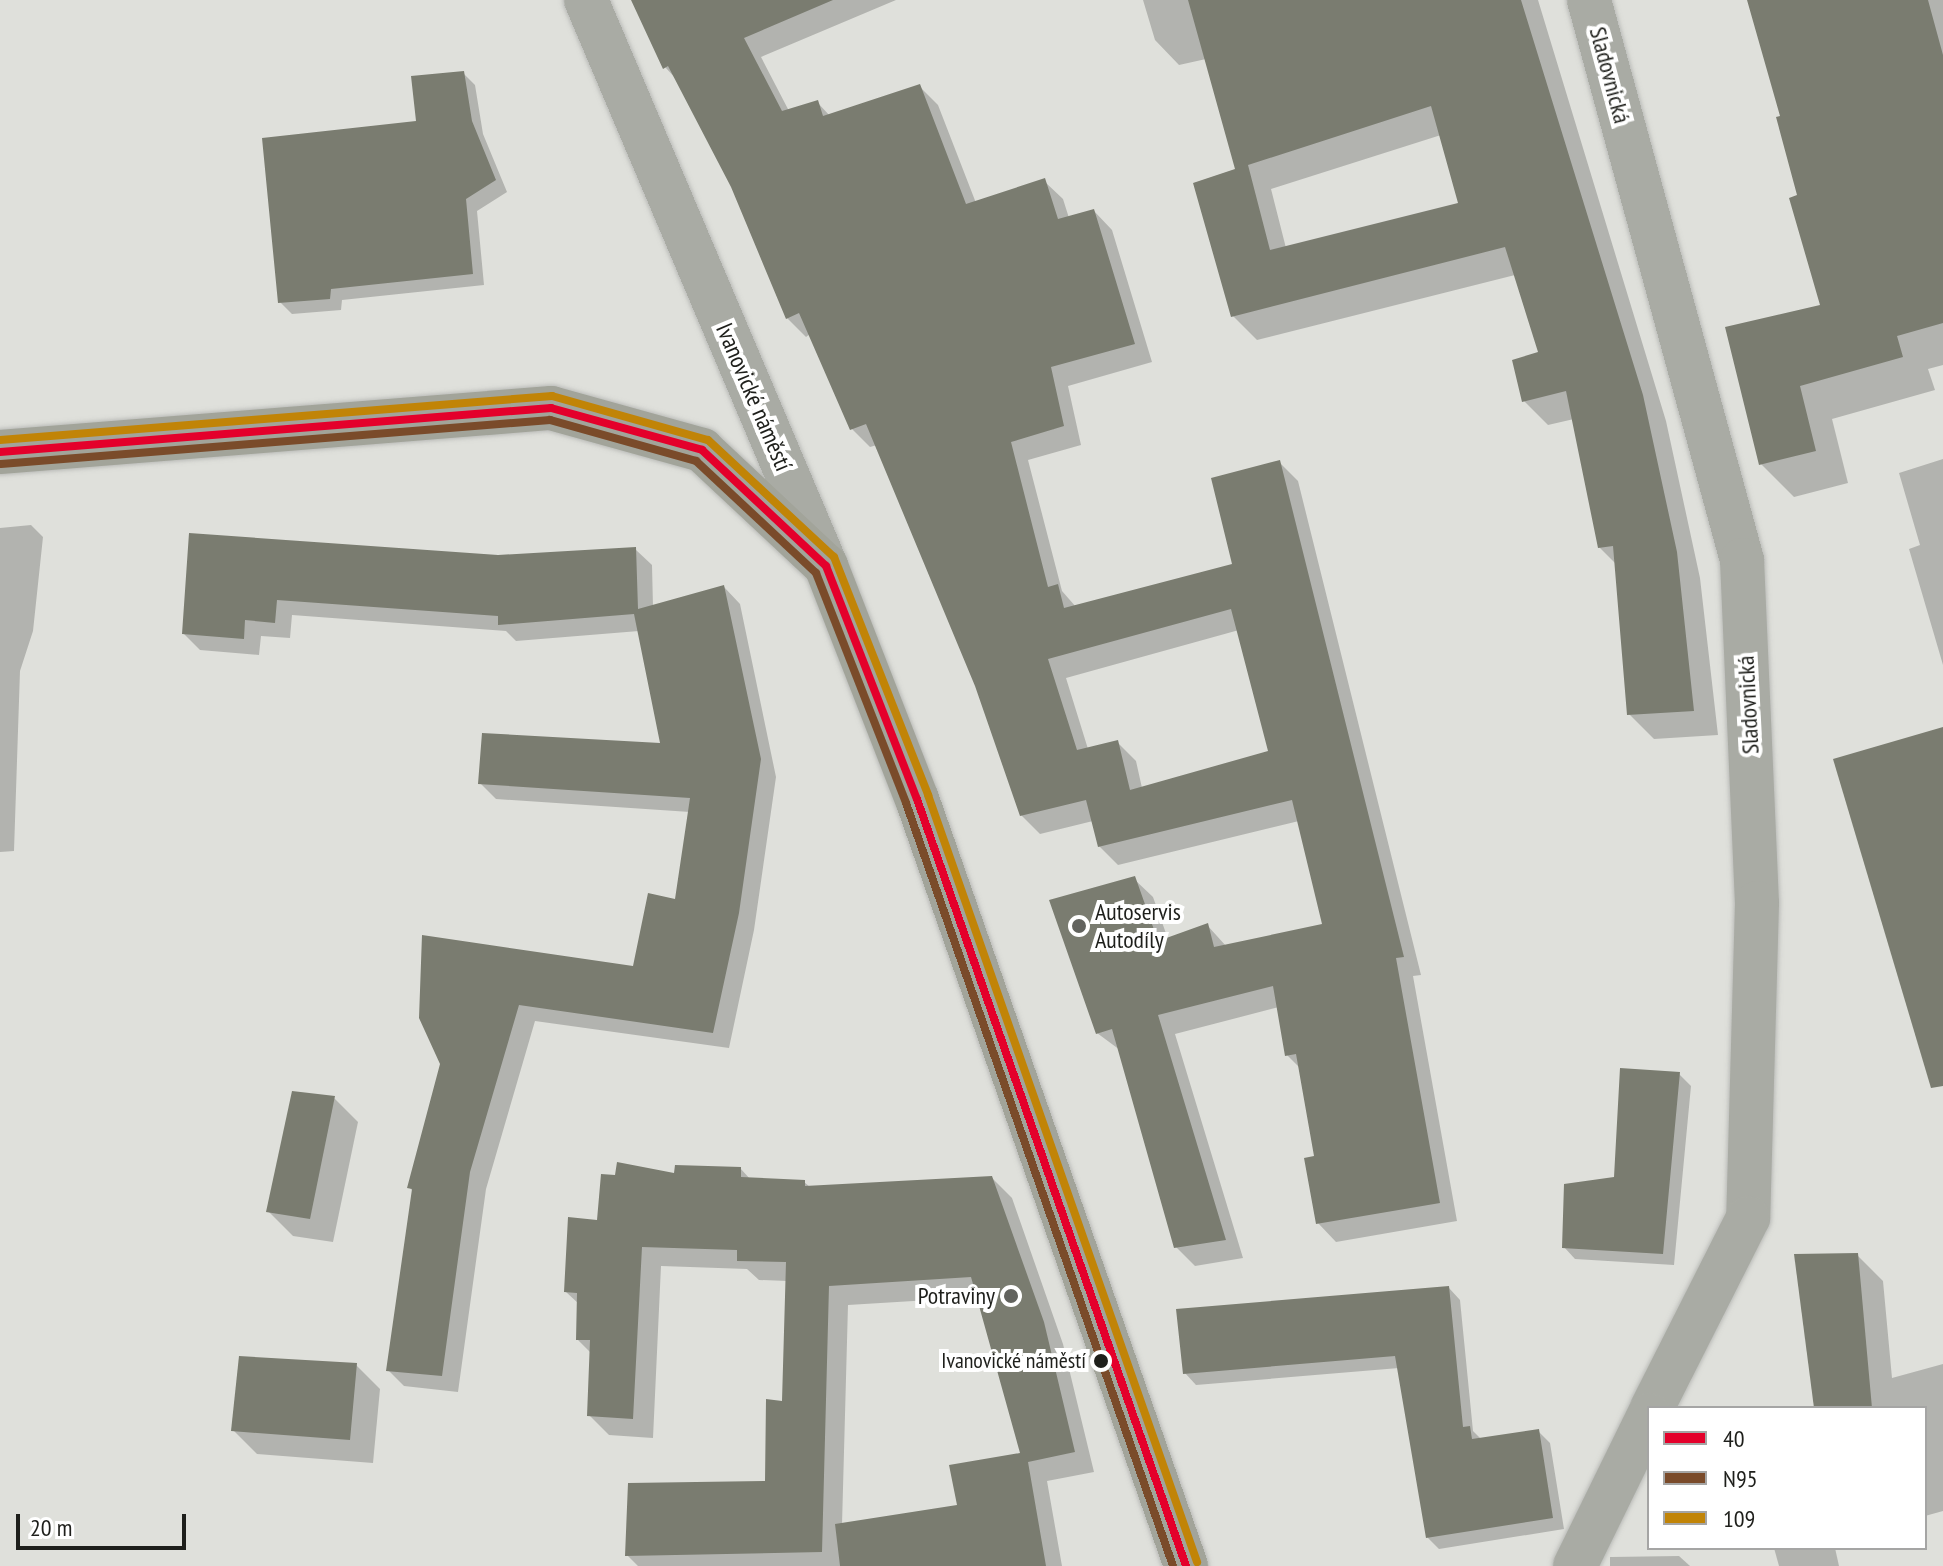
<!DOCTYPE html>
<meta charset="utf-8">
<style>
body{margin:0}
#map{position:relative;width:1943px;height:1566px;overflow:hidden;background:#dfe0db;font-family:"PT Sans Narrow",sans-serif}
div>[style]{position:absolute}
.shadow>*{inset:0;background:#0003}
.building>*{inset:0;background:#7a7c70}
.roads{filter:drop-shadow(0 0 2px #bbbcb9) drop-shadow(0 0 2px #bbbcb9)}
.minor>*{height:44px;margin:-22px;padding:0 22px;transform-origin:22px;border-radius:22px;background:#a9aba4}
.major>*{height:44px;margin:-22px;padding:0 22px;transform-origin:22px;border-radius:22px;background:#a2a49a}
.bus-1>*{height:8px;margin:-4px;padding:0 4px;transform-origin:4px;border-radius:4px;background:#e4002b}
.bus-2>*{height:8px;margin:-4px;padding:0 4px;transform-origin:4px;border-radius:4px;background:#7a4b2a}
.bus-3>*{height:8px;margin:-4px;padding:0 4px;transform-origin:4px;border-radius:4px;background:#c18407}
.dots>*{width:22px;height:22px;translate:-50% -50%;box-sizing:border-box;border:4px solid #fff;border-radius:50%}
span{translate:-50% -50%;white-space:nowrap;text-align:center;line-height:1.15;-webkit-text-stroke:8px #fff;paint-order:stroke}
.bus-label{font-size:22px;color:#1e1f1b}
.right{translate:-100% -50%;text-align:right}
.street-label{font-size:24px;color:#1e1f1b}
.poi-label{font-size:24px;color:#1e1f1b}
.left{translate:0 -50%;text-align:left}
.legend{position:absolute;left:1647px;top:1406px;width:280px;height:144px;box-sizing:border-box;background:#fff;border:2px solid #a5a5a4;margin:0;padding:10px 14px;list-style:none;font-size:24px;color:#1e1f1b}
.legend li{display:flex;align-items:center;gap:16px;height:40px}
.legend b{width:40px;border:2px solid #a5a5a4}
.scale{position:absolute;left:16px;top:1514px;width:170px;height:36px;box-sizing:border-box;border:4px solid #1e1f1b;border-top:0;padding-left:10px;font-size:24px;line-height:28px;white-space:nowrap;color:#1e1f1b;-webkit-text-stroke:6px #fff;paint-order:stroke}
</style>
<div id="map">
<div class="shadow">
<i style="clip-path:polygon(evenodd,633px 0,896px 0,761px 57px,789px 111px,817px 102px,830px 116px,919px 86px,938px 105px,976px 203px,1044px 181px,1063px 199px,1069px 218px,1094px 211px,1112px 230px,1152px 362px,1068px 386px,1081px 445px,1028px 460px,1062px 591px,1076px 607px,1234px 565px,1279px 462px,1298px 481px,1421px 975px,1413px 976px,1457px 1221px,1336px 1242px,1318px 1223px,1317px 1158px,1300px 1068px,1287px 1055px,1279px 1007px,1175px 1034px,1243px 1258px,1195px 1266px,1176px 1247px,1120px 1050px,1097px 1033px,1134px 879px,1153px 897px,1168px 939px,1207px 925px,1226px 946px,1325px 926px,1299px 821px,1118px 865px,1099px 846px,1093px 821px,1040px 834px,1021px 815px,976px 685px,877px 445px,870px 447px,852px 429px,810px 334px,806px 337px,787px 318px,733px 186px,678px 81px,665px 67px,633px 0,1239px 630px,1270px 752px,1142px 788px,1136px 761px,1117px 742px,1088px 749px,1066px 678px,1239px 630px)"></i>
<i style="clip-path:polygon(evenodd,1143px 0,1538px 0,1666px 421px,1700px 578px,1718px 735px,1654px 739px,1629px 714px,1616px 564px,1599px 547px,1574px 419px,1548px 425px,1524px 401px,1540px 354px,1515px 275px,1257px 340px,1233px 316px,1237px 170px,1206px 59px,1179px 65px,1155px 40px,1143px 0,1441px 135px,1461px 204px,1286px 248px,1271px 189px,1441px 135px)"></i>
<i style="clip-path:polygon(1749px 0,1943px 0,1943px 365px,1928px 369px,1935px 390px,1832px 419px,1848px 483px,1794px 497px,1761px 464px,1822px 306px,1783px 117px)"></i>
<i style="clip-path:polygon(463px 73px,475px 85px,483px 134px,507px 192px,477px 211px,484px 285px,342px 300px,341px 310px,292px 314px,280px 302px)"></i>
<i style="clip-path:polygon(1943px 459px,1943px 665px,1909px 549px,1920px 545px,1899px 473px)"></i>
<i style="clip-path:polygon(31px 525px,43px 537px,33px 631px,20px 671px,14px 851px,0 852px,0 528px)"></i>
<i style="clip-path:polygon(191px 535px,498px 557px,635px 549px,652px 565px,653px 607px,724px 587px,740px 604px,776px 777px,754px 930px,729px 1048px,535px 1021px,486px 1189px,458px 1392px,404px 1386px,388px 1370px,414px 1192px,410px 1188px,442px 1064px,421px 1018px,635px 968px,677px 901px,690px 812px,496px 799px,480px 783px,663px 745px,639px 631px,516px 641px,506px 631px,292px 615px,290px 638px,261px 636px,259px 655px,200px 650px,184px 634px)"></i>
<i style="clip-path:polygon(1679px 1074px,1691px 1086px,1674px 1265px,1575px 1259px,1564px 1247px,1616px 1178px)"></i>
<i style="clip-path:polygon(334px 1098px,358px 1122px,333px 1242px,293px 1236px,269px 1212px)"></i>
<i style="clip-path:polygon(740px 1168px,751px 1180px,804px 1182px,810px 1187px,992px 1178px,1012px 1198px,1063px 1344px,1094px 1472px,1047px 1481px,1062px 1566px,918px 1566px,959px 1507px,1023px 1455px,979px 1297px,848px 1305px,842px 1525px,890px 1566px,638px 1566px,627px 1555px,767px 1483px,784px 1403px,788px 1281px,759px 1280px,747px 1269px,661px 1266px,653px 1438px,609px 1435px,589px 1415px,592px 1354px,578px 1340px,579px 1304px,566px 1292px,599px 1222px,676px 1176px)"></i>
<i style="clip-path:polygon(1857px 1255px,1883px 1281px,1892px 1378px,1943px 1364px,1943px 1511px,1925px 1516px,1925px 1408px,1816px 1408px)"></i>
<i style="clip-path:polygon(1449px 1288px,1460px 1300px,1473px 1431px,1481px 1439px,1538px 1431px,1550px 1443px,1564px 1529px,1439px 1549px,1428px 1538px,1399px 1368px,1196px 1385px,1185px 1373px)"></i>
<i style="clip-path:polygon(356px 1365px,380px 1389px,373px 1463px,257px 1454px,233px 1430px)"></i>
<i style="clip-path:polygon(1774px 1548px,1835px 1548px,1839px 1566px,1779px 1566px)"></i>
<i style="clip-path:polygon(1679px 1556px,1690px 1566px,1610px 1566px,1610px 1557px)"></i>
</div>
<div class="building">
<i style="clip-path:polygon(evenodd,631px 0,833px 0,744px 38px,782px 111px,818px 100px,823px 116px,920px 84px,966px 204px,1045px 178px,1058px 219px,1094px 209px,1135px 344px,1051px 367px,1064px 426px,1011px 442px,1048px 587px,1058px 584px,1064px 608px,1232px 564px,1211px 478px,1280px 460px,1404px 957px,1396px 958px,1440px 1203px,1316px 1224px,1304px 1158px,1314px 1156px,1296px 1054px,1285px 1056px,1273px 986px,1158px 1015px,1226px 1240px,1174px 1248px,1112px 1029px,1096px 1034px,1049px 900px,1135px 876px,1158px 941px,1208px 923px,1214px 947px,1322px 924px,1292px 800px,1098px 847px,1086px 800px,1020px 816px,975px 686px,866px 424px,850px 430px,799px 313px,786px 319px,731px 187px,668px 66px,663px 69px,631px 0,1231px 609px,1268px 751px,1130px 790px,1118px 740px,1077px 750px,1048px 659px,1231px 609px)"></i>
<i style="clip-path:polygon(evenodd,1188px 0,1521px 0,1643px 395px,1677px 552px,1694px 711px,1627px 715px,1613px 546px,1598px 548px,1566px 391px,1522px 402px,1512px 360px,1538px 352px,1505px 247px,1231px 317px,1193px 183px,1235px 169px,1188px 0,1431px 106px,1458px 203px,1270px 250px,1248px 165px,1431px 106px)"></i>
<i style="clip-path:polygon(1747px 0,1928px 0,1943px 55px,1943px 323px,1897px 336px,1903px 357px,1800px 386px,1816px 451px,1759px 465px,1725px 327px,1820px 305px,1789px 198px,1797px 195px,1776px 117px,1780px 116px)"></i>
<i style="clip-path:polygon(464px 71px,472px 121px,496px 180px,466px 199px,473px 274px,331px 289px,330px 299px,278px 303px,262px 138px,416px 121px,411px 76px)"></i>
<i style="clip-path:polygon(189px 533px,498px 555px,636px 547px,638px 609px,724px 585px,761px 759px,739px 913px,713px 1033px,519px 1005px,470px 1172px,442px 1376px,386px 1371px,412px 1189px,407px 1188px,440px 1064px,419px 1018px,422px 935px,633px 966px,648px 893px,675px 899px,690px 798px,478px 784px,482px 733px,660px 743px,634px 614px,498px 625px,498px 616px,277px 600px,275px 623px,245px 620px,244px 639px,182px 634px)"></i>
<i style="clip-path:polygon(1943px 727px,1943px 1086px,1931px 1088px,1833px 759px)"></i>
<i style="clip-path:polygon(1620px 1068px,1680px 1072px,1663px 1254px,1562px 1248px,1564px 1184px,1614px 1177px)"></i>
<i style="clip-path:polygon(292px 1091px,335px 1096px,310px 1219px,266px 1212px)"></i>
<i style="clip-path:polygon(617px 1162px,674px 1173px,675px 1165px,741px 1167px,741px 1177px,805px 1180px,805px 1186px,992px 1176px,1044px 1322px,1075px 1452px,1028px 1462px,1046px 1566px,840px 1566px,835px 1524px,957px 1505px,949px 1465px,1020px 1453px,971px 1277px,829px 1286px,822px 1552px,625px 1556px,628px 1483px,765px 1481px,766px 1399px,782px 1401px,786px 1262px,737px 1261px,737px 1250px,642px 1247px,633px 1419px,587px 1416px,590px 1340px,576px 1340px,577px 1293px,564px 1292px,568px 1217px,597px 1220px,601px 1174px,615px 1175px)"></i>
<i style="clip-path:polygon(1858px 1253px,1872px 1408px,1814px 1408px,1794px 1254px)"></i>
<i style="clip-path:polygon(1449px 1286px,1463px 1427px,1470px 1426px,1472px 1439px,1539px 1429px,1553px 1518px,1426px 1538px,1395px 1356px,1183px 1374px,1176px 1309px)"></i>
<i style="clip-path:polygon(239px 1356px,357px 1363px,350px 1440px,231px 1431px)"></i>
</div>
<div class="roads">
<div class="minor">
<i style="left:586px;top:0;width:615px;rotate:67.02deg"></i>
<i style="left:1589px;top:0;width:581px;rotate:74.72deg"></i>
<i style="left:1742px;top:560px;width:343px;rotate:87.5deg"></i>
<i style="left:1757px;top:903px;width:315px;rotate:91.6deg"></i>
<i style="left:1748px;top:1218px;width:213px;rotate:116.8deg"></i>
<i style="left:1575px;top:1566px;width:168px;rotate:-63.9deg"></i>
</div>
<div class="major">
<i style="left:0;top:452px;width:553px;rotate:-4.57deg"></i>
<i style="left:551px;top:408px;width:157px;rotate:15.5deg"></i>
<i style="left:702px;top:450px;width:170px;rotate:43.1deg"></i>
<i style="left:826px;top:566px;width:250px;rotate:68.7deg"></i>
<i style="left:917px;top:799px;width:813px;rotate:70.67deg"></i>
</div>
</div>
<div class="bus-1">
<i style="left:0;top:452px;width:553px;rotate:-4.57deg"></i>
<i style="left:551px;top:408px;width:157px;rotate:15.5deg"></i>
<i style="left:702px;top:450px;width:170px;rotate:43.1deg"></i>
<i style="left:826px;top:566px;width:250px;rotate:68.7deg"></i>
<i style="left:917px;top:799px;width:813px;rotate:70.67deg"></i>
</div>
<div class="bus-2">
<i style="left:1px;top:464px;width:551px;rotate:-4.58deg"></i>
<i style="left:550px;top:420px;width:152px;rotate:15.7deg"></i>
<i style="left:696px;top:461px;width:164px;rotate:43deg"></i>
<i style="left:816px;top:573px;width:247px;rotate:68.6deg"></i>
<i style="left:906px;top:803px;width:808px;rotate:70.71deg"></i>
</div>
<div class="bus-3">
<i style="left:0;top:440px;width:554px;rotate:-4.56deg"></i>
<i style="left:552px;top:396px;width:162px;rotate:15.8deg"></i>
<i style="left:708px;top:440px;width:172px;rotate:42.9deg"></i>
<i style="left:834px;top:557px;width:256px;rotate:68.4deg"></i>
<i style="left:928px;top:795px;width:813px;rotate:70.67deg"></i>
</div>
<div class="dots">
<i style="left:1079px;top:926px;background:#62635e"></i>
<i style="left:1011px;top:1296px;background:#62635e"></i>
<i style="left:1101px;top:1361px;background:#1e1f1b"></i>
</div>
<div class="bus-label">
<span class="right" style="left:1086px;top:1361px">Ivanovické náměstí</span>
</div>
<div class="street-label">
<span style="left:1610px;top:75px;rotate:75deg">Sladovnická</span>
<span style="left:754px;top:397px;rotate:67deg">Ivanovické náměstí</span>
<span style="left:1748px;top:705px;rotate:-93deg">Sladovnická</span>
</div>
<div class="poi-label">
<span class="left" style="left:1095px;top:926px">Autoservis<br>Autodíly</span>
<span class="right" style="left:995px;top:1296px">Potraviny</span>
</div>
<ul class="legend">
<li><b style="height:10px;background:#e4002b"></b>40</li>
<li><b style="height:10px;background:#7a4b2a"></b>N95</li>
<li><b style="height:10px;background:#c18407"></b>109</li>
</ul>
<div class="scale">20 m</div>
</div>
